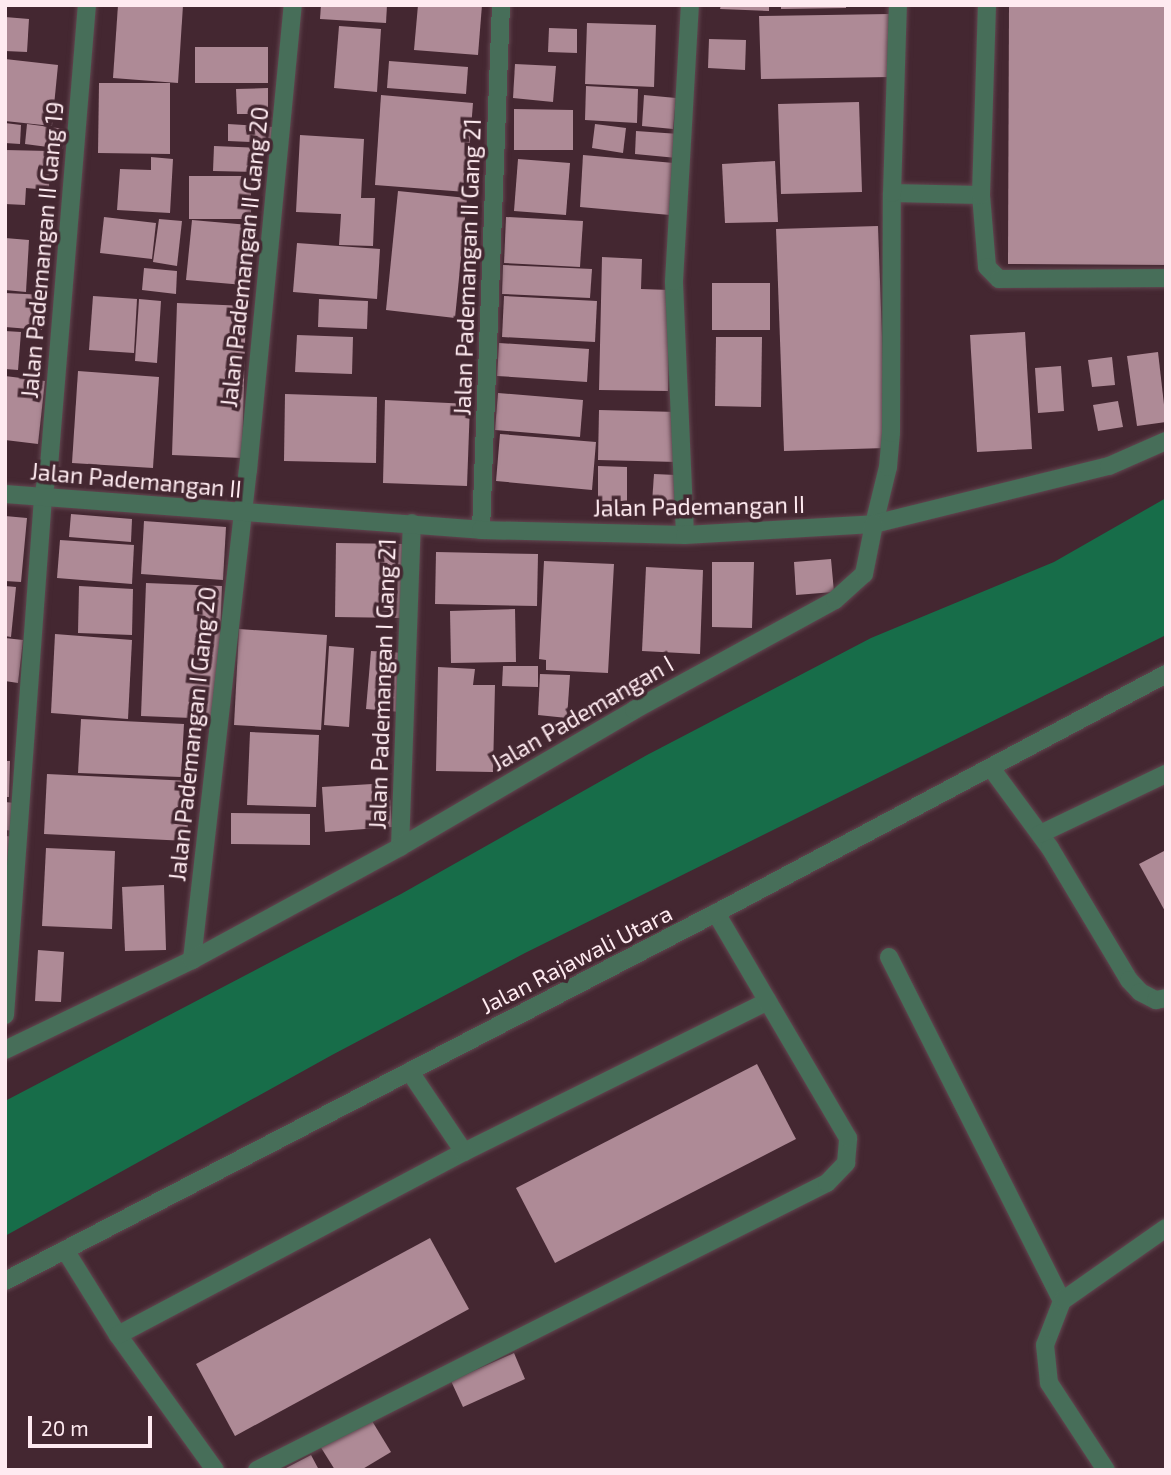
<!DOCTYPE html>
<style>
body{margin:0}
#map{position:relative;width:1171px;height:1475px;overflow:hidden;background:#442731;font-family:"Exo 2",sans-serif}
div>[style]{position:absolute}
.water>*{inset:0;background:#176d49}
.building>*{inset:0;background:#ae8a96}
.roads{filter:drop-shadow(0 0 2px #624650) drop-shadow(0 0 2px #624650)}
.service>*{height:18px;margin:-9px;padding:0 9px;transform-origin:9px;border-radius:9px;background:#476e59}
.minor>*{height:18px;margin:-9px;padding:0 9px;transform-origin:9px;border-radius:9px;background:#476e59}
.tertiary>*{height:18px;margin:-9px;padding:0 9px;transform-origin:9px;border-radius:9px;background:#476e59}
span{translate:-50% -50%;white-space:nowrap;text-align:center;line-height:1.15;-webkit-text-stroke:7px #442731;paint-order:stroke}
.street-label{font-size:23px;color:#feeaf0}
.frame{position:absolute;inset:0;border:7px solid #feeaf0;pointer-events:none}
.scale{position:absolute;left:28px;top:1416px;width:124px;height:32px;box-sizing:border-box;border:4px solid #feeaf0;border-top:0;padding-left:9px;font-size:21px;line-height:24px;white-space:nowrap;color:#feeaf0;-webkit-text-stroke:5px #442731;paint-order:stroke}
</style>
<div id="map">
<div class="water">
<i style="clip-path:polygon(1166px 498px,1166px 635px,525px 953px,332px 1055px,5px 1236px,5px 1101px,401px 894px,647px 755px,871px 638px,1054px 562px)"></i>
</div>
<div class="building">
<i style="clip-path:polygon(118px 5px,183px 5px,178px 83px,113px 78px)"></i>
<i style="clip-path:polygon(321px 5px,387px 5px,386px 23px,320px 19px)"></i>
<i style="clip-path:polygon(418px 5px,482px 5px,478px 55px,414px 50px)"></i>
<i style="clip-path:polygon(721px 5px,769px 5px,769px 11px,720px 9px)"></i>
<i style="clip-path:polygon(781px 5px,846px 5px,846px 8px,781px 9px)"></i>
<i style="clip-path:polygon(1009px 5px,1166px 5px,1166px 265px,1008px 264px)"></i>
<i style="clip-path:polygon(889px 14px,891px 77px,761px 79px,759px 16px)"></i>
<i style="clip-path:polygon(5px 17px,29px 19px,27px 52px,5px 51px)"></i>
<i style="clip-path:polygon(587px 23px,656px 25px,654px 87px,585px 84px)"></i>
<i style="clip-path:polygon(339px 26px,381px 29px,377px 92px,334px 88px)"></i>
<i style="clip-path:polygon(549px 28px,577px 29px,577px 53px,548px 52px)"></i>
<i style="clip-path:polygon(709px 39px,746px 40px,745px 70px,708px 68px)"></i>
<i style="clip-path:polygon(195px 47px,268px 47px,268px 83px,195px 83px)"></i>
<i style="clip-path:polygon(5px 59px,58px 65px,52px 126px,5px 121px)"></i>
<i style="clip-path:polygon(389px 61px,468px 67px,466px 94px,387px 88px)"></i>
<i style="clip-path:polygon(515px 64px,556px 66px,553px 102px,513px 98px)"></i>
<i style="clip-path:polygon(99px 83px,170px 83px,170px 154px,98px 153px)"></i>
<i style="clip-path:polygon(586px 86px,638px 89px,637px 123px,585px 120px)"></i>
<i style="clip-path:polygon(268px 88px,268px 114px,237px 114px,236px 89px)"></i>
<i style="clip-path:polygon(381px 95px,473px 103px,466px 192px,375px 185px)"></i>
<i style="clip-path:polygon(644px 95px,676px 98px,673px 129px,642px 126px)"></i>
<i style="clip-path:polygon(859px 102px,862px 192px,781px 194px,778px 104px)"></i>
<i style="clip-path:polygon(514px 109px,573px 110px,573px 150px,514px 150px)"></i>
<i style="clip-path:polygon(5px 123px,21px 125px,20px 144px,5px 143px)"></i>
<i style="clip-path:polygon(27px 124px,65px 129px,63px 149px,25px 144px)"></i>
<i style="clip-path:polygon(228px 124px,273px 127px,272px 143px,228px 141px)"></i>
<i style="clip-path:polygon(595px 124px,626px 128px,623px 153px,592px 148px)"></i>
<i style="clip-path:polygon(636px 131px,679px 134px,677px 158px,635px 154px)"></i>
<i style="clip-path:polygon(300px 135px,364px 139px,361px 198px,375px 198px,373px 246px,339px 245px,341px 214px,296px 212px)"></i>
<i style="clip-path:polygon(214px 146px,259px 148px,258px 172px,213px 171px)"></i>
<i style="clip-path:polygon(5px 150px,50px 151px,49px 190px,26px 188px,25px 205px,5px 204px)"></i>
<i style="clip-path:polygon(583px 155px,674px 163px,670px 215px,580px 207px)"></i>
<i style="clip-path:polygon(151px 157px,173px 159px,170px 213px,117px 210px,120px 169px,151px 170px)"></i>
<i style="clip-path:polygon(518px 159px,570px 163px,566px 215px,514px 211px)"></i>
<i style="clip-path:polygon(775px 161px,778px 222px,725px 223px,722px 164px)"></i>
<i style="clip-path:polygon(189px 176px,251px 176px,251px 219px,189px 219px)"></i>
<i style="clip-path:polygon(398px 191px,467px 198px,455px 318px,386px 310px)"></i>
<i style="clip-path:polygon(104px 217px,156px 223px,152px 259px,100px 253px)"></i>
<i style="clip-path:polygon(506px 217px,583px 221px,580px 267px,504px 263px)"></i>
<i style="clip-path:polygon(159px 219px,182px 221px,177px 266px,153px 262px)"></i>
<i style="clip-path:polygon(192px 220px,249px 225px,244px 285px,186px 280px)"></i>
<i style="clip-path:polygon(878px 226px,886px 448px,784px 451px,776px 229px)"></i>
<i style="clip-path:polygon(5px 238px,29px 240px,26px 292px,5px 290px)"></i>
<i style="clip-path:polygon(297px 243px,380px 249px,377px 299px,293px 292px)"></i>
<i style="clip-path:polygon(602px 257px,642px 259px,641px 289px,670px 290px,668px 391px,599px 390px)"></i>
<i style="clip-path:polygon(503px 265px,592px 269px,590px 298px,502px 294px)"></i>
<i style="clip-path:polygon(144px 268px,177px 271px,176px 294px,142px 290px)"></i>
<i style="clip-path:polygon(712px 283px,770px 283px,770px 330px,712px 330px)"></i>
<i style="clip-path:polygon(5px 293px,45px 295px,42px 330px,5px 327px)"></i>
<i style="clip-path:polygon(93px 296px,137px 299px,134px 353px,89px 350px)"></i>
<i style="clip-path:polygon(504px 296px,597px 301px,595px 342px,502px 337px)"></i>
<i style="clip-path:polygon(139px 299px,161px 301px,157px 363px,135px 361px)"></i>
<i style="clip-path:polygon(319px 299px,368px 301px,367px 329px,318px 327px)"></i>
<i style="clip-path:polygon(177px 303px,246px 306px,242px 458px,172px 455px)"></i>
<i style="clip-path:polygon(5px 331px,21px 332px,18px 370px,5px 369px)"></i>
<i style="clip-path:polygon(1025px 332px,1032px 449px,977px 452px,970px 335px)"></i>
<i style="clip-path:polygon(297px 335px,353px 337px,352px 374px,295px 372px)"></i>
<i style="clip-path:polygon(716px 337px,762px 337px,761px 407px,715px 406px)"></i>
<i style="clip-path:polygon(499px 343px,589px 349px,587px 382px,497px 376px)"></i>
<i style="clip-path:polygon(1158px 352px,1166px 422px,1137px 426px,1127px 356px)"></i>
<i style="clip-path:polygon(1112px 357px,1115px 385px,1092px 387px,1088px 360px)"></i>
<i style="clip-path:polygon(1061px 366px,1064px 411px,1038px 413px,1035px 368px)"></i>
<i style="clip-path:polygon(78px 371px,159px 377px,153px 468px,72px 463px)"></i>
<i style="clip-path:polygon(5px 376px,45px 381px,38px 444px,5px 440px)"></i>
<i style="clip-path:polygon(498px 393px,583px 400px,580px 437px,495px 430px)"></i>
<i style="clip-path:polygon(285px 394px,377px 397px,376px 463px,284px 461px)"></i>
<i style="clip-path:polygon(385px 400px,470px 404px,467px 486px,383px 483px)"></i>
<i style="clip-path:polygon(1118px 401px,1123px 427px,1098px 431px,1093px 405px)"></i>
<i style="clip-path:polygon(599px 410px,678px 412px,677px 462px,598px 460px)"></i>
<i style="clip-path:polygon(500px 434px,596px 442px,592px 490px,496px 481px)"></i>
<i style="clip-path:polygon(598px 466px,627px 467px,627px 501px,598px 501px)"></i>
<i style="clip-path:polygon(654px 474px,676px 475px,675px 504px,652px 503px)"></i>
<i style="clip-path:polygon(71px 514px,132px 519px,131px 542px,69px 537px)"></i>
<i style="clip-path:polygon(5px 516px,27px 518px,21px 582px,5px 581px)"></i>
<i style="clip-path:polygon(144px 521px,226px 527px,223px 580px,141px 574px)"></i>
<i style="clip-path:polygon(60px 540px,134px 545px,132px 584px,57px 578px)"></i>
<i style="clip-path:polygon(336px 543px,404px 544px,404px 618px,335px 617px)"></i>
<i style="clip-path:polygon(436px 552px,538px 554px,537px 606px,435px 604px)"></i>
<i style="clip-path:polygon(831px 559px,834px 592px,796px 595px,794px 562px)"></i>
<i style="clip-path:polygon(544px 561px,614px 564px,608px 673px,546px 670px,546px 660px,539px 659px)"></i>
<i style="clip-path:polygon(712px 562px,754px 562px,752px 628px,712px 627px)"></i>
<i style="clip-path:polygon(646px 567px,703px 570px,700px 654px,642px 651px)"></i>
<i style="clip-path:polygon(146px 583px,222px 586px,217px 719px,141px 716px)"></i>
<i style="clip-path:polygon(5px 586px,16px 587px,11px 637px,5px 636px)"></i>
<i style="clip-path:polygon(79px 586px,133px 589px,132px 635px,78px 633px)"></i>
<i style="clip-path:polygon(515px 609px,516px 662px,451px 663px,450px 611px)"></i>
<i style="clip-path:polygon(239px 629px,327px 635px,321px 730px,234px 725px)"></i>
<i style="clip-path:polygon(55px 634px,132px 640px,128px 719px,51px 713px)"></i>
<i style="clip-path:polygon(5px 638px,23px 640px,18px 683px,5px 681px)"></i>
<i style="clip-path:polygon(329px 646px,354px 648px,349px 727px,324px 725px)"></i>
<i style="clip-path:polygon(371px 651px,405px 653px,400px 712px,366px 709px)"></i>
<i style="clip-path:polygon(503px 666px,538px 666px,538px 687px,502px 686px)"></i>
<i style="clip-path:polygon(438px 667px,475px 669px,473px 685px,495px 685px,493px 772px,436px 771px)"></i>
<i style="clip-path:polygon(540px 674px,570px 675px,567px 718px,538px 715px)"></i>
<i style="clip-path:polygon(81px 719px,184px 724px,181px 777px,78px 773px)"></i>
<i style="clip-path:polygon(250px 732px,319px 735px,316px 807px,247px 805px)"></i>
<i style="clip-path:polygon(5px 761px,10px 761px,9px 797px,5px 797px)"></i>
<i style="clip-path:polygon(47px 774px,190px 781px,187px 841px,44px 834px)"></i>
<i style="clip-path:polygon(389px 783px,392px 827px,325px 832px,322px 787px)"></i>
<i style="clip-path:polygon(5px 802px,15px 803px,14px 831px,5px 830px)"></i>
<i style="clip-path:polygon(231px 813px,310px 814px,310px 845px,231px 844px)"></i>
<i style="clip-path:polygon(5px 836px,17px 837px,5px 908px)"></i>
<i style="clip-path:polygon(46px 848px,115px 851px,112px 929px,42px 926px)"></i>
<i style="clip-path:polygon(1166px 850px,1166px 913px,1139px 864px)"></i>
<i style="clip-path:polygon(164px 885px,166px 950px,125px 951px,122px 887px)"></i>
<i style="clip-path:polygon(38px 950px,64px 952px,61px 1002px,35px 1001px)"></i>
<i style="clip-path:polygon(757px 1064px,796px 1139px,555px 1263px,516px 1188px)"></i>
<i style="clip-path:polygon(430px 1238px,469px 1309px,235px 1436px,196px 1364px)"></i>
<i style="clip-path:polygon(514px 1353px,525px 1379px,463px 1407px,451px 1381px)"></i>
<i style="clip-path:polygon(369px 1416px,391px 1452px,361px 1470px,335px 1470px,320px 1446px)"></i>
<i style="clip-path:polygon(311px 1455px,319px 1470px,282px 1470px)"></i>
</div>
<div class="roads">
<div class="service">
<i style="left:892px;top:193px;width:89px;rotate:1.3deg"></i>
<i style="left:981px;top:195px;width:72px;rotate:85.2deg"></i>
<i style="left:987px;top:267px;width:17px;rotate:45deg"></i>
<i style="left:999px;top:279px;width:167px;rotate:-0.3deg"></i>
<i style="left:981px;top:195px;width:190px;rotate:-88.2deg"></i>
<i style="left:991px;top:768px;width:99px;rotate:53.6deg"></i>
<i style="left:1050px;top:848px;width:154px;rotate:59.1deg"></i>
<i style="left:1129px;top:980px;width:16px;rotate:47deg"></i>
<i style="left:1140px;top:992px;width:18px;rotate:27deg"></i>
<i style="left:1156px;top:1000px;width:10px;rotate:-11deg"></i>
<i style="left:1040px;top:834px;width:140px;rotate:-25.5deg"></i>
<i style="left:889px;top:957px;width:385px;rotate:63.3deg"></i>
<i style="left:1062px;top:1301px;width:47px;rotate:111.1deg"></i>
<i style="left:1045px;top:1345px;width:38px;rotate:84deg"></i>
<i style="left:1049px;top:1383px;width:104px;rotate:56.8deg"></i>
<i style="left:464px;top:1152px;width:339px;rotate:-26.4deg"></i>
<i style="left:65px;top:1250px;width:100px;rotate:58.1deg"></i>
<i style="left:118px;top:1335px;width:166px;rotate:54.3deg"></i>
<i style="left:1062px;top:1301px;width:127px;rotate:-35.1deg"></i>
<i style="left:118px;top:1335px;width:391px;rotate:-27.9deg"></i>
<i style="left:464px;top:1152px;width:97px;rotate:-124deg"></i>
<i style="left:257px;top:1470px;width:638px;rotate:-26.73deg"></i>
<i style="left:827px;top:1183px;width:28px;rotate:-46deg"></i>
<i style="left:846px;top:1163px;width:25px;rotate:-85deg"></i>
<i style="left:848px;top:1138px;width:261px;rotate:-120.4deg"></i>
</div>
<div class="minor">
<i style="left:874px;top:524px;width:59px;rotate:-76.2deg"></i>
<i style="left:888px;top:467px;width:34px;rotate:-85deg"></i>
<i style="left:891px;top:433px;width:240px;rotate:-89.8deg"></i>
<i style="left:892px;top:193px;width:188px;rotate:-88.2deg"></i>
<i style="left:481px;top:530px;width:525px;rotate:-87.82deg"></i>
<i style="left:685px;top:535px;width:254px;rotate:-92.5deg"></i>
<i style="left:674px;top:281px;width:276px;rotate:-86.7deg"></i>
<i style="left:400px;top:847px;width:324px;rotate:-87.9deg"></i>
<i style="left:192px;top:960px;width:493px;rotate:-83.5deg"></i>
<i style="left:248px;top:470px;width:467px;rotate:-84.5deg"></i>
<i style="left:5px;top:1015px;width:519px;rotate:-85.8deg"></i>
<i style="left:43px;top:497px;width:32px;rotate:-79deg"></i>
<i style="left:49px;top:466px;width:463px;rotate:-85.3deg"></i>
</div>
<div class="tertiary">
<i style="left:5px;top:494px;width:477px;rotate:4.3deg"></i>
<i style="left:481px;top:530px;width:204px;rotate:1.4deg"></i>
<i style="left:685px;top:535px;width:189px;rotate:-3.3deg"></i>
<i style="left:874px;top:524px;width:242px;rotate:-13.9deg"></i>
<i style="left:1109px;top:466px;width:62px;rotate:-23.7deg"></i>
<i style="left:5px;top:1050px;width:208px;rotate:-25.7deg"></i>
<i style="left:192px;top:960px;width:237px;rotate:-28.5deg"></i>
<i style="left:400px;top:847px;width:271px;rotate:-30.3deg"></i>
<i style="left:634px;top:710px;width:229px;rotate:-28.7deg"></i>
<i style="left:835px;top:600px;width:39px;rotate:-42deg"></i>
<i style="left:864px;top:574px;width:51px;rotate:-78.7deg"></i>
<i style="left:5px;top:1281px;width:801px;rotate:-27.37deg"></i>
<i style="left:716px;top:913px;width:510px;rotate:-27.97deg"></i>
</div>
</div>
<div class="street-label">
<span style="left:42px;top:250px;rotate:-85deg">Jalan Pademangan II Gang 19</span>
<span style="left:244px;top:257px;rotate:-84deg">Jalan Pademangan II Gang 20</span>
<span style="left:467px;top:267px;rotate:-88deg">Jalan Pademangan II Gang 21</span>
<span style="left:136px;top:480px;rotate:5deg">Jalan Pademangan II</span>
<span style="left:699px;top:506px;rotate:-1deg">Jalan Pademangan II</span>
<span style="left:382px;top:684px;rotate:-88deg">Jalan Pademangan I Gang 21</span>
<span style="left:582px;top:713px;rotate:-30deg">Jalan Pademangan I</span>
<span style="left:192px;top:734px;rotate:-84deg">Jalan Pademangan I Gang 20</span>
<span style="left:576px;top:959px;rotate:-27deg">Jalan Rajawali Utara</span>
</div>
<div class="frame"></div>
<div class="scale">20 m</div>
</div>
